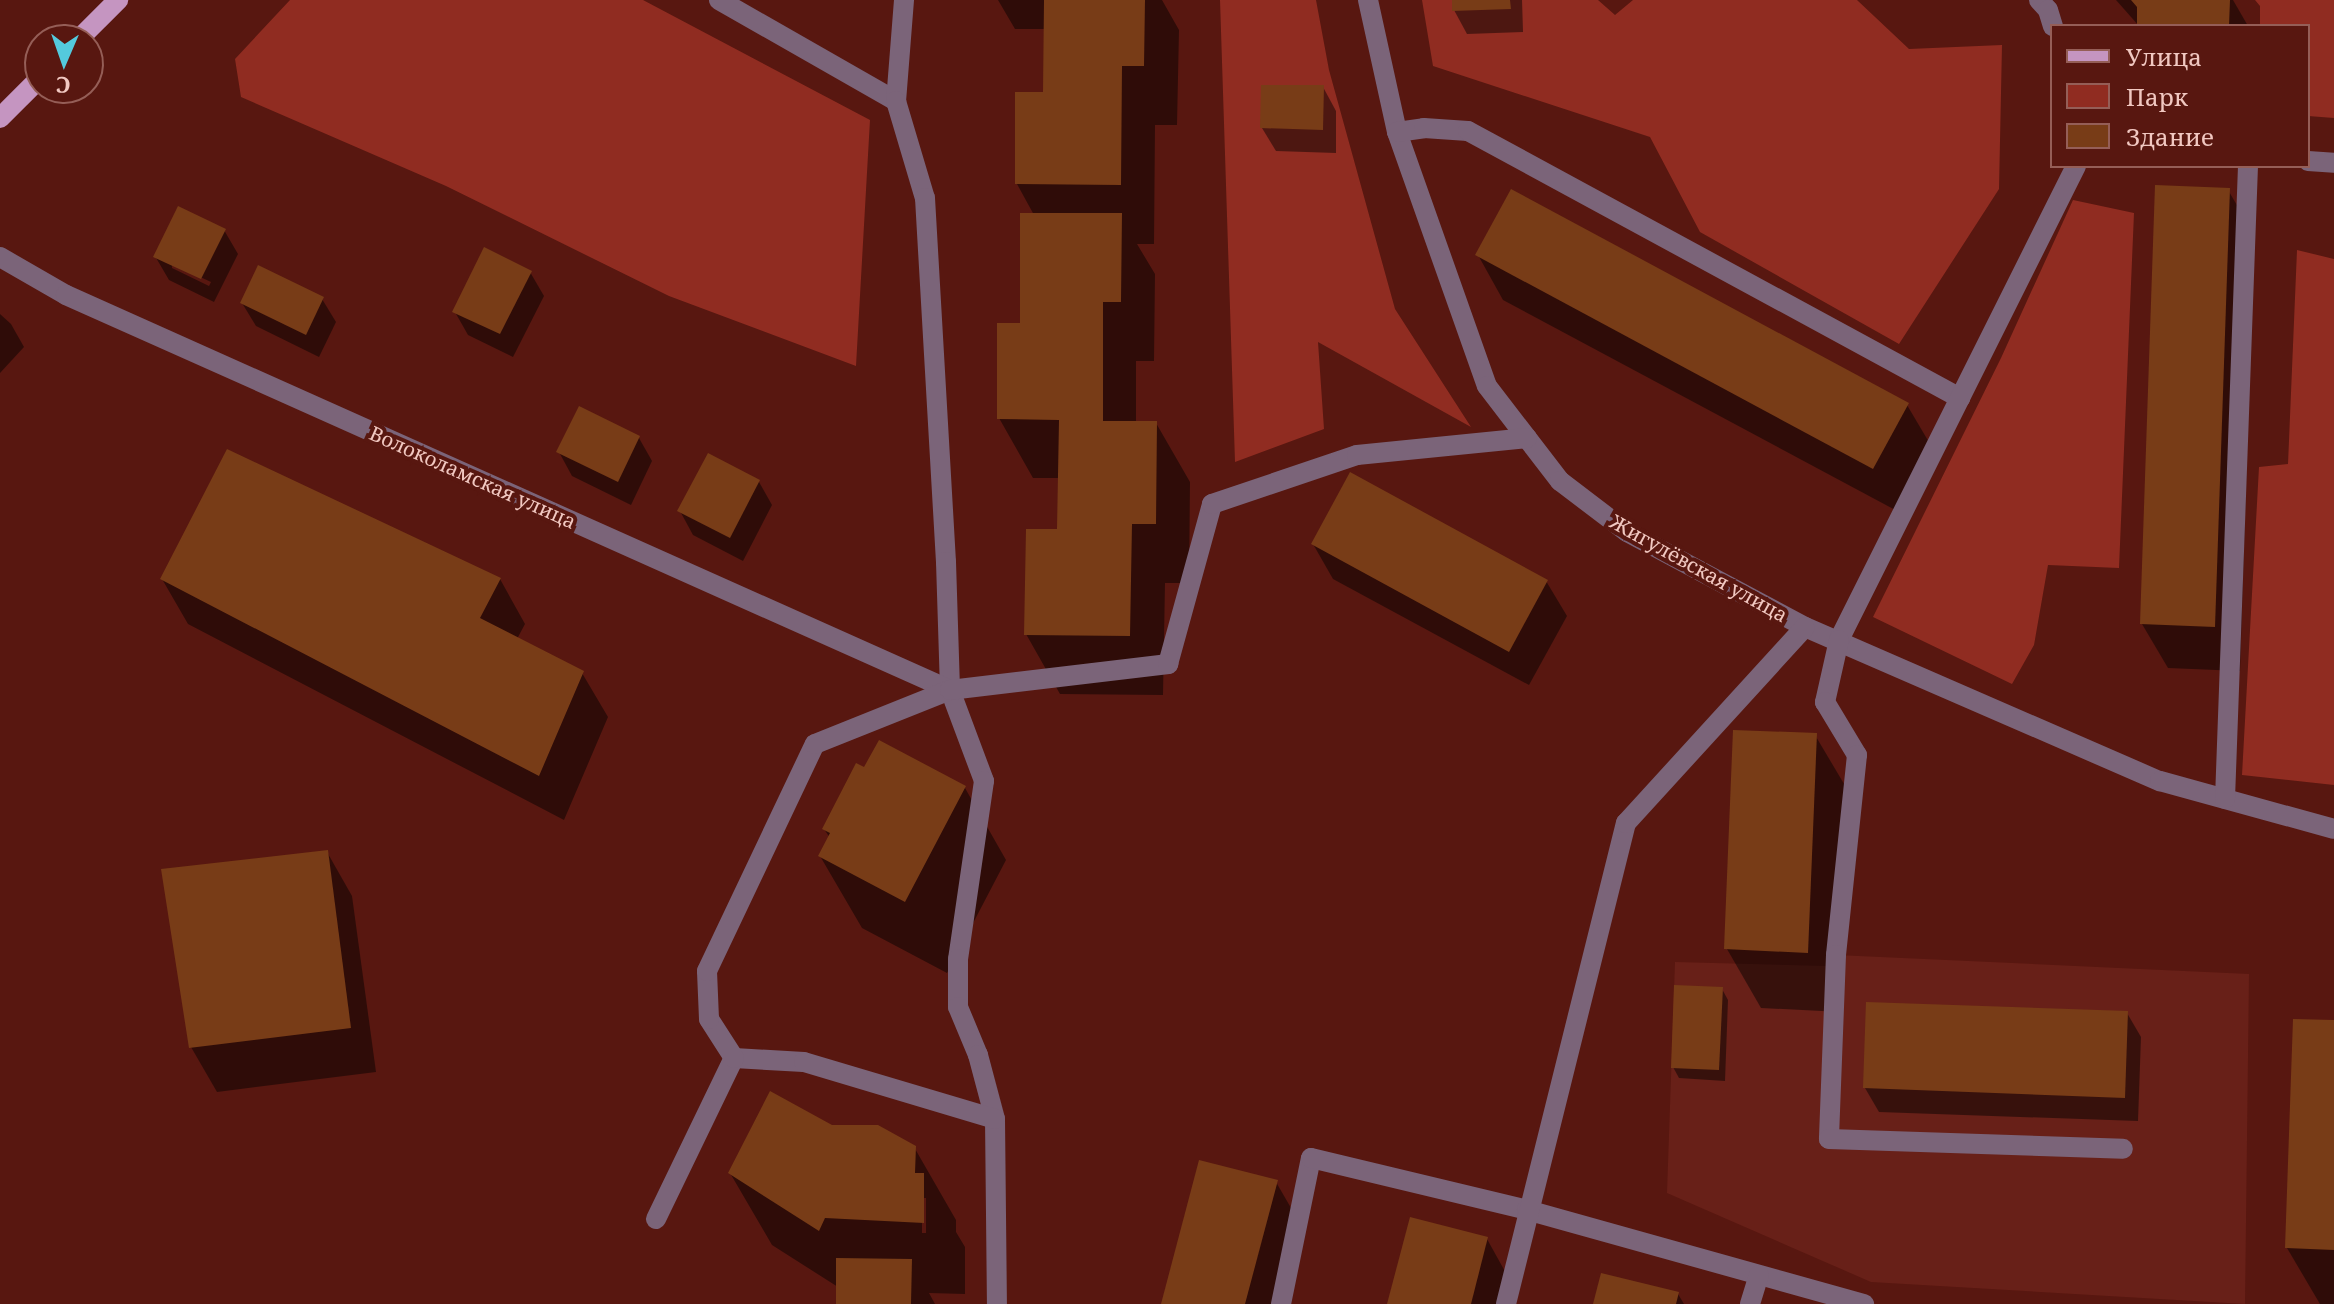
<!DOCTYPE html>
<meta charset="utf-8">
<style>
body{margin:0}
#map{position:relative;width:2334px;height:1304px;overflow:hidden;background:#581710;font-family:"Noto Serif",serif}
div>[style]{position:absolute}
.built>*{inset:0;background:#682018}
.green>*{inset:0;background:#902c21}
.shadow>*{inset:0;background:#0007}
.building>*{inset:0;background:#783c17}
.minor>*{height:20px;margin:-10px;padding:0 10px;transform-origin:10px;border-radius:10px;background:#7b6479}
.major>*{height:20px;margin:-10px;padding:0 10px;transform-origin:10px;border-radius:10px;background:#c595c1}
span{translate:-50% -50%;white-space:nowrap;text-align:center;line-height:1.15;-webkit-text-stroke:8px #581710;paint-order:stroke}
.street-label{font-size:20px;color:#f1c8c1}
.legend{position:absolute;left:2050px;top:24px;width:260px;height:144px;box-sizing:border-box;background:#581710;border:2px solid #955e57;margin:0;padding:10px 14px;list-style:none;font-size:24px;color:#f1c8c1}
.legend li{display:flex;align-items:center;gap:16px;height:40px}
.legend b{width:40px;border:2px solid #955e57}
.north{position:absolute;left:24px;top:24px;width:80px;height:80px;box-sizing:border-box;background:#581710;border:2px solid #955e57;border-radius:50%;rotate:182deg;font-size:22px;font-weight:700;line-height:32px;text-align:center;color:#f1c8c1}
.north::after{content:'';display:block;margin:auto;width:28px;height:36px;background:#54cadd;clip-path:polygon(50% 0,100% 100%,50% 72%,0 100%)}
</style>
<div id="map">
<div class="built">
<i style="clip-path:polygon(1836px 955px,2249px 974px,2245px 1304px,1871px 1282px,1667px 1193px,1675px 962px,1827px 966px)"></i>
</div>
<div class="green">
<i style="clip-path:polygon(290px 0,643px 0,870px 120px,856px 366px,669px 296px,446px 186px,241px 97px,235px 59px)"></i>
<i style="clip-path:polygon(1220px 0,1316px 0,1329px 70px,1395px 309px,1471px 427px,1318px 342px,1324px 429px,1235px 462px)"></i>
<i style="clip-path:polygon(1422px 0,1598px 0,1615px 15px,1633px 0,1857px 0,1909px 49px,2002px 45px,1999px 189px,1899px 344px,1700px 232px,1650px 137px,1433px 66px)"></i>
<i style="clip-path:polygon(2255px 0,2334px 0,2334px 118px,2308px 116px,2308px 26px,2260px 26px,2260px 6px)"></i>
<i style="clip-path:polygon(2073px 200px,2134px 213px,2119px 568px,2048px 565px,2034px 645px,2012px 684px,1873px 617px,2001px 358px)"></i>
<i style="clip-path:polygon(2297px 250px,2334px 259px,2334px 785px,2242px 775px,2259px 467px,2288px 464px)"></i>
</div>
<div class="shadow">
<i style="clip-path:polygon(998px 0,1162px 0,1179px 30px,1177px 125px,1155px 125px,1154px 244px,1137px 244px,1155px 274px,1154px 361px,1136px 361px,1136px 423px,1156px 423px,1190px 482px,1189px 583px,1165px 583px,1163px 695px,1060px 694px,1026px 634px,1059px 531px,1060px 478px,1033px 478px,999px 418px,1022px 325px,1034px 215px,1017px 184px,1045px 94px,1045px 29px,1015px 29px)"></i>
<i style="clip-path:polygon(1454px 0,1522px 0,1523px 32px,1467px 34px,1454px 10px)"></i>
<i style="clip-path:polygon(2116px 0,2233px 0,2248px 26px,2139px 26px)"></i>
<i style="clip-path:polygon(1323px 87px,1336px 111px,1336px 153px,1276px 151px,1262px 128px)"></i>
<i style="clip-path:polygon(2228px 190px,2254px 234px,2240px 671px,2168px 668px,2142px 624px)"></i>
<i style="clip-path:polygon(evenodd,224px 230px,238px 254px,214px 302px,169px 280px,155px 256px,224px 230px,172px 264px,211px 282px,209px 286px,172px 268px,172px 264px)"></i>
<i style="clip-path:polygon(1478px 255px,1907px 405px,1933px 449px,1899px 512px,1503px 300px)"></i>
<i style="clip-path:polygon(530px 272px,544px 296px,513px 357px,468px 335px,455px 312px)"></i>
<i style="clip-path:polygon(322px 299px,336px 322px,319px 357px,256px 326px,242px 303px)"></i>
<i style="clip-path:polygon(0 314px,11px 324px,24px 347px,0 373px)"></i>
<i style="clip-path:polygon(639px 438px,652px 461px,631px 505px,572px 476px,559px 452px)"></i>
<i style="clip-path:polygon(759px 482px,772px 505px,743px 561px,693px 535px,680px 511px)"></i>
<i style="clip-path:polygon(1313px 544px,1546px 581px,1567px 616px,1529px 685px,1333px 579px)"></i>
<i style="clip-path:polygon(162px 579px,500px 579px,525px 624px,517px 639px,582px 673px,608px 717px,564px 820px,188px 624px)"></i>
<i style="clip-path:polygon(1815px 735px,1850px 794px,1841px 1012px,1761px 1008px,1727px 949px)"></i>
<i style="clip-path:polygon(865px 770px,965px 788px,1006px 860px,947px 973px,862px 928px,820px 856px,830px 838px,824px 829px)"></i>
<i style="clip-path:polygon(327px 852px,352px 896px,376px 1072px,217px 1092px,191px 1047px)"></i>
<i style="clip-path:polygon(1722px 989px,1728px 1000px,1725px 1081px,1679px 1078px,1673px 1067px)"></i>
<i style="clip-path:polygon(2127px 1013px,2141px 1037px,2138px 1121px,1879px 1112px,1865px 1088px)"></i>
<i style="clip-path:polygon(2334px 1022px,2334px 1304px,2320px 1304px,2287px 1248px)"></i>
<i style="clip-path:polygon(evenodd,831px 1127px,914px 1147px,956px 1220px,956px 1232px,965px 1247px,965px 1294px,929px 1293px,935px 1304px,838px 1304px,838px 1287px,772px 1245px,730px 1173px,831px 1127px,922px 1198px,926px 1198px,926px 1233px,922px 1233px,922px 1198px)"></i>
<i style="clip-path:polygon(1276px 1182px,1302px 1227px,1282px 1304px,1163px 1304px)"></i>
<i style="clip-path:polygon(1487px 1239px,1512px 1284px,1507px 1304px,1389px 1304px)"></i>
<i style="clip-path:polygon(1678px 1294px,1684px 1304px,1595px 1304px)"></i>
</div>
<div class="building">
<i style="clip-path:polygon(1044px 0,1145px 0,1144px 66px,1122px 66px,1121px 185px,1015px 184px,1015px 92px,1043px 92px)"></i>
<i style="clip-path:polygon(1452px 0,1510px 0,1511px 9px,1452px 11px)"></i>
<i style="clip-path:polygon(2131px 0,2230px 0,2229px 26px,2137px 26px,2137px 7px)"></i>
<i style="clip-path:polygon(1261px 85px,1324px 85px,1323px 130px,1260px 128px)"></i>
<i style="clip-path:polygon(2155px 185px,2230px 188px,2215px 627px,2140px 624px)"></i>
<i style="clip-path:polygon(1511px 189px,1909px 403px,1873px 469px,1475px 255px)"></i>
<i style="clip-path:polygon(178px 206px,226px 229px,201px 279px,153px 257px)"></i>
<i style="clip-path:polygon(1020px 213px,1122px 213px,1121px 302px,1103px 302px,1103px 421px,1157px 421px,1156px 524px,1132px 524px,1130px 636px,1024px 635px,1026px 529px,1057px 529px,1059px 420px,997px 419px,997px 323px,1020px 323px)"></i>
<i style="clip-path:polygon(484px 247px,532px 271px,500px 334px,452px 312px)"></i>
<i style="clip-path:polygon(258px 265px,324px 297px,306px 335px,240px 303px)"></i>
<i style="clip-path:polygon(579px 406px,640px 436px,618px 482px,556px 452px)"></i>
<i style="clip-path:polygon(227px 449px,501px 578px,480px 618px,584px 671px,539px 776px,160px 579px)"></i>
<i style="clip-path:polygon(708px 453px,760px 480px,730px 538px,677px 511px)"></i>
<i style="clip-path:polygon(1350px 472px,1548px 580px,1509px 652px,1311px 544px)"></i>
<i style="clip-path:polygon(1733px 730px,1817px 733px,1808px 953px,1724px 949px)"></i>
<i style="clip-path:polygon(879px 740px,966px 786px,905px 902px,818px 856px,830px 833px,822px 829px,856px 763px,864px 767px)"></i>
<i style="clip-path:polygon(328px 850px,351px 1028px,189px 1048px,161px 869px)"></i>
<i style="clip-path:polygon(1674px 985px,1723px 987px,1719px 1070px,1671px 1068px)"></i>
<i style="clip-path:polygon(1866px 1002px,2128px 1011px,2125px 1098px,1863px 1088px)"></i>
<i style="clip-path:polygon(2293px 1019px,2334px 1020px,2334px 1250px,2285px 1248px)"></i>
<i style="clip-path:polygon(770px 1091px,832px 1125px,878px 1125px,916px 1146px,915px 1173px,924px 1173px,924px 1223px,825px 1218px,819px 1231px,728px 1173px)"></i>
<i style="clip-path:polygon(1199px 1160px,1278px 1180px,1245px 1304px,1161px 1304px)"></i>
<i style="clip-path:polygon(1410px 1217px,1488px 1237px,1471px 1304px,1387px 1304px)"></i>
<i style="clip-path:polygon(836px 1258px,912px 1259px,911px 1304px,836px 1304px)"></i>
<i style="clip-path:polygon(1601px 1273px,1679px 1292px,1676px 1304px,1593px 1304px)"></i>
</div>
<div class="minor">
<i style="left:719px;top:0;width:204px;rotate:29.7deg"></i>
<i style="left:904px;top:0;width:101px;rotate:94.5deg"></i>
<i style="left:896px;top:101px;width:101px;rotate:73.4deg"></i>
<i style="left:925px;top:198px;width:365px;rotate:86.7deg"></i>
<i style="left:946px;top:562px;width:128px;rotate:88.2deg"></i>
<i style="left:950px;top:690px;width:97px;rotate:69.5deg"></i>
<i style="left:984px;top:781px;width:180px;rotate:98.3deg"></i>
<i style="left:958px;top:959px;width:48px;rotate:90deg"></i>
<i style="left:958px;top:1007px;width:52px;rotate:67.4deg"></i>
<i style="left:978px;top:1055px;width:66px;rotate:75.1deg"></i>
<i style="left:995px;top:1119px;width:185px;rotate:89.4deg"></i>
<i style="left:1368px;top:0;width:135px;rotate:77.6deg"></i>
<i style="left:1397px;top:132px;width:269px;rotate:70.5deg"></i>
<i style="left:1487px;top:386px;width:120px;rotate:52.5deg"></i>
<i style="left:1560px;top:481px;width:84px;rotate:37.3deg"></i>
<i style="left:1627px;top:532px;width:202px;rotate:28.1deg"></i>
<i style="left:1805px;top:627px;width:387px;rotate:23.5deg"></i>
<i style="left:2160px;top:781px;width:180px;rotate:15.4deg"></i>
<i style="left:2039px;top:0;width:13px;rotate:48deg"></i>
<i style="left:2048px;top:10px;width:17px;rotate:73deg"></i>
<i style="left:1397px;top:132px;width:27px;rotate:-8deg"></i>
<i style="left:1424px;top:128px;width:44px;rotate:3.9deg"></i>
<i style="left:1468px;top:131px;width:560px;rotate:28.49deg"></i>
<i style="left:2308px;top:161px;width:26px;rotate:4deg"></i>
<i style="left:2076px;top:166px;width:530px;rotate:116.57deg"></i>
<i style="left:1839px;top:640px;width:64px;rotate:102.7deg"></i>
<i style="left:1825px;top:702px;width:62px;rotate:58.9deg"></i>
<i style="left:1857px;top:755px;width:201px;rotate:96deg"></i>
<i style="left:1836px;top:955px;width:184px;rotate:92.2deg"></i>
<i style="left:1829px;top:1139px;width:294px;rotate:1.9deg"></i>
<i style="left:0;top:257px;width:76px;rotate:29.9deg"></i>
<i style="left:66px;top:295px;width:968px;rotate:24.08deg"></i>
<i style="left:2225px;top:799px;width:633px;rotate:-87.92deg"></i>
<i style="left:734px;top:1058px;width:70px;rotate:3.3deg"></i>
<i style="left:804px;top:1062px;width:199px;rotate:16.6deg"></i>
<i style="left:656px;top:1219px;width:179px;rotate:-64.2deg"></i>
<i style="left:734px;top:1058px;width:46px;rotate:-122.7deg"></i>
<i style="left:709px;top:1019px;width:48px;rotate:-92.4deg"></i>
<i style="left:707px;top:971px;width:251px;rotate:-64.6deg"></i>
<i style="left:815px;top:744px;width:145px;rotate:-21.8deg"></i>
<i style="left:950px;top:690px;width:220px;rotate:-6.8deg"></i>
<i style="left:1168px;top:664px;width:166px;rotate:-74.6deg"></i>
<i style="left:1212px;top:504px;width:153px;rotate:-18.7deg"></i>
<i style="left:1357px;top:455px;width:171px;rotate:-5.7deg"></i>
<i style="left:1281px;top:1304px;width:149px;rotate:-78.4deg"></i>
<i style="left:1311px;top:1158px;width:222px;rotate:13.5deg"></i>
<i style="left:1527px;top:1210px;width:350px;rotate:15.6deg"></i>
<i style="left:1506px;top:1304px;width:496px;rotate:-76deg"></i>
<i style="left:1626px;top:823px;width:265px;rotate:-47.6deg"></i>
<i style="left:1750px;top:1304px;width:30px;rotate:-73deg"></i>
</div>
<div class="major">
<i style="left:78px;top:40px;width:57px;rotate:-45deg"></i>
<i style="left:0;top:118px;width:57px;rotate:-45deg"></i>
</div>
<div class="street-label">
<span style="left:473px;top:477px;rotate:24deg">Волоколамская улица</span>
<span style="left:1699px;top:568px;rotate:29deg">Жигулёвская улица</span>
</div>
<ul class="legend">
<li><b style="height:10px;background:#c595c1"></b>Улица</li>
<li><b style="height:22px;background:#902c21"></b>Парк</li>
<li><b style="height:22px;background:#783c17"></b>Здание</li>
</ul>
<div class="north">С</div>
</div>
